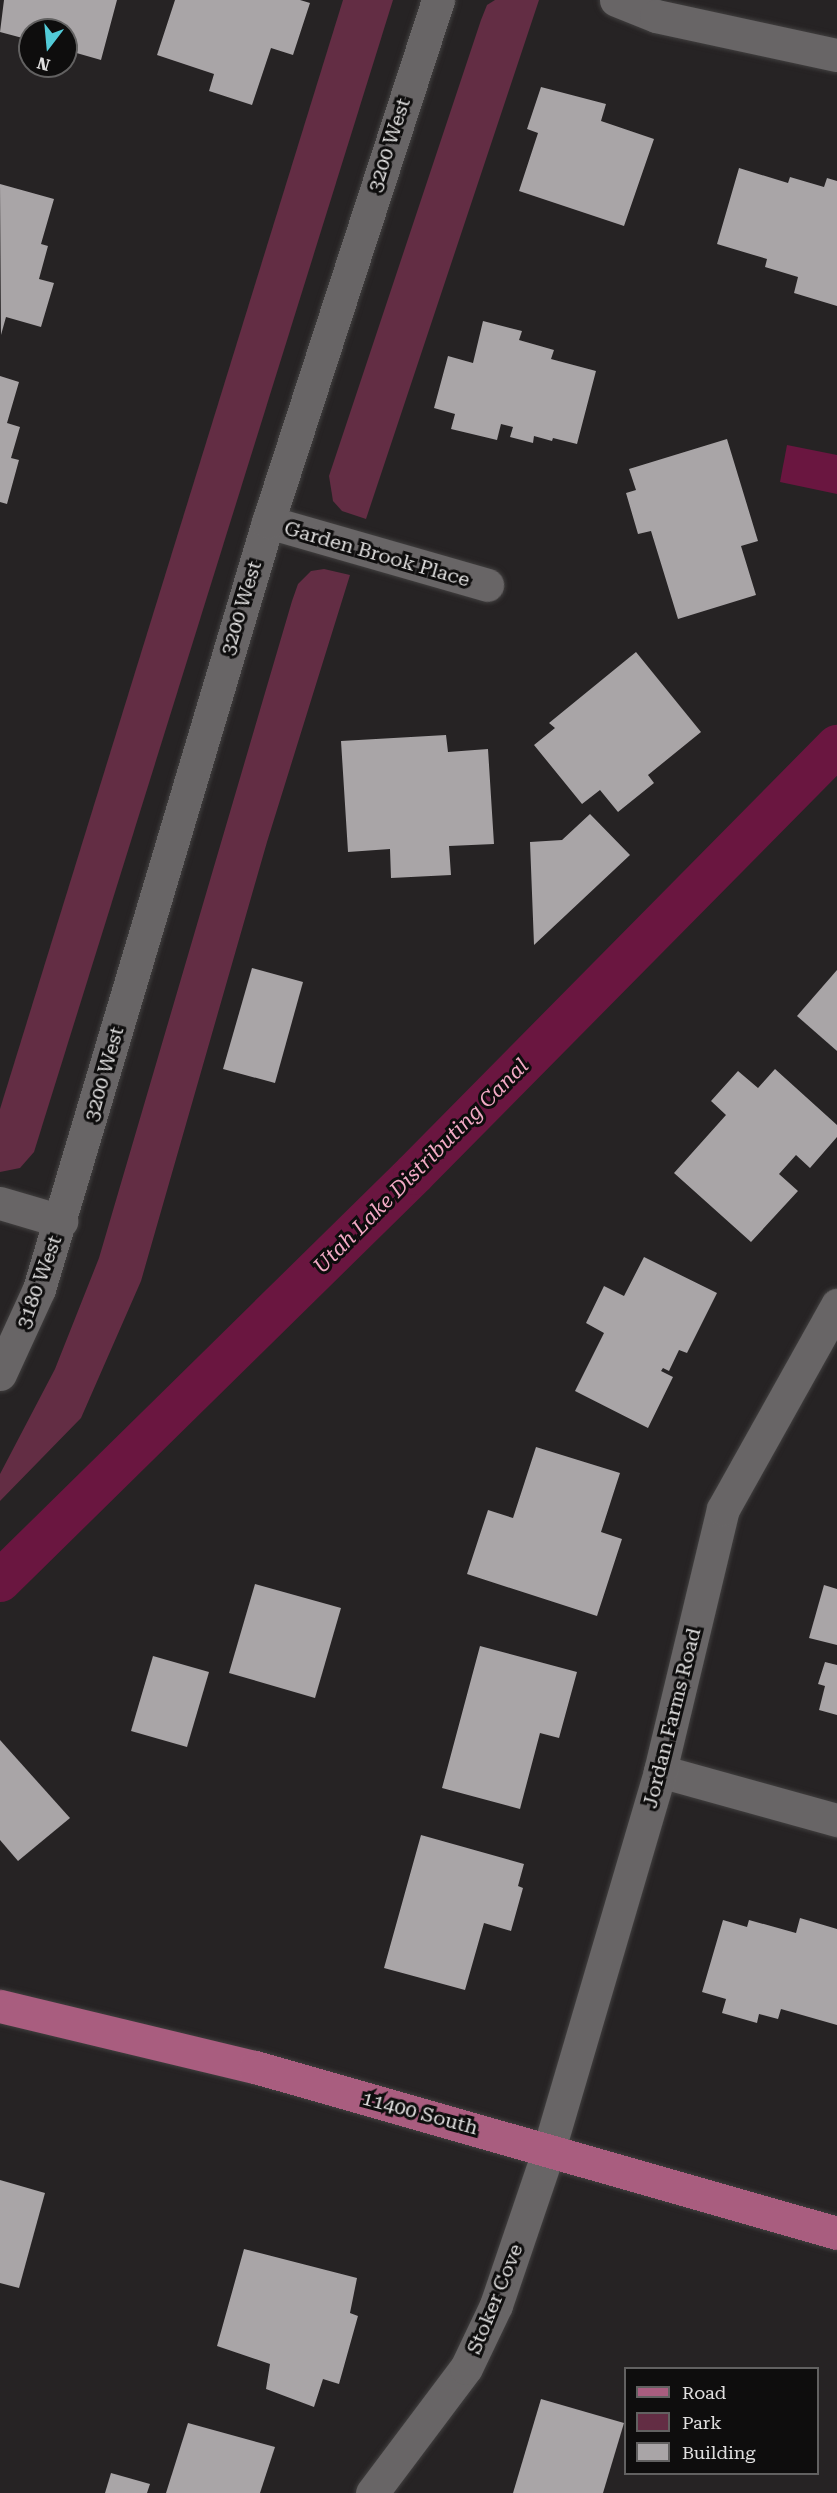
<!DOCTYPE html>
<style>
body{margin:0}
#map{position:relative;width:837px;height:2493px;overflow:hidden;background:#262324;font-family:"Roboto Serif",serif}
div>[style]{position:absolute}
.green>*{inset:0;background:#632d44}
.water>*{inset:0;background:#6a1640}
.canal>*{height:42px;margin:-21px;padding:0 21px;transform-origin:21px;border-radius:21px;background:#6a1640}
.building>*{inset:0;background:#a9a5a7}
.roads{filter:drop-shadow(0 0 2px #413f3f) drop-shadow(0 0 2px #413f3f)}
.street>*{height:33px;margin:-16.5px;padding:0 16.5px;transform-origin:16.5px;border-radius:16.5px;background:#686566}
.secondary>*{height:33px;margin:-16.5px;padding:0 16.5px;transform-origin:16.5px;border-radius:16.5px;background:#686566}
.primary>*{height:33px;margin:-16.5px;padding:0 16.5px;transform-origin:16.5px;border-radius:16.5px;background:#a95d7f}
span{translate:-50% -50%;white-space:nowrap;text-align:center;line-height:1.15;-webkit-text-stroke:6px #0e0d0d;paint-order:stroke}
.street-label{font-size:20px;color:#e0dfdf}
.water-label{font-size:21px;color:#f2aac5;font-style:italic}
.legend{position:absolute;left:624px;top:2367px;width:195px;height:108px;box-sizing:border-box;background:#0e0d0d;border:2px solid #626161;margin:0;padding:8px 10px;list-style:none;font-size:18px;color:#e0dfdf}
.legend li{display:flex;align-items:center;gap:12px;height:30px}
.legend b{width:30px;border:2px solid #626161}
.north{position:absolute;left:18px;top:18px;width:60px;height:60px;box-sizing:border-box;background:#0e0d0d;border:2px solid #626161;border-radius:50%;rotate:196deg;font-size:16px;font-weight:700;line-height:24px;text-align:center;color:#e0dfdf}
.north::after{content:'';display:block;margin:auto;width:21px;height:27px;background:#52cbd8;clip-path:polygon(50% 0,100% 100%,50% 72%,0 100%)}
</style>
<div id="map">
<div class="green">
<i style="clip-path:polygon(343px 0,393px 0,34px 1152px,20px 1168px,0 1172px,0 1109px)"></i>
<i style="clip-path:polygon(495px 0,539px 0,366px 519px,342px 511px,333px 501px,329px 476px,481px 20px,487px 5px)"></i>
<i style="clip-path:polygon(324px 569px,350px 575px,267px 842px,141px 1281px,81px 1418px,0 1501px,0 1474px,55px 1369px,99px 1258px,292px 601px,298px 584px,311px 571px)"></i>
</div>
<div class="water">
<i style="clip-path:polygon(787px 445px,837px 455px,837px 494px,780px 482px)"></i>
</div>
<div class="canal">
<i style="left:0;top:1581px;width:581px;rotate:-44.51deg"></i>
<i style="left:414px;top:1174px;width:602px;rotate:-45.34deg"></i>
</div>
<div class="building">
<i style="clip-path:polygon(4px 0,117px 0,101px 60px,66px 50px,66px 30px,30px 30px,30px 40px,0 32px)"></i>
<i style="clip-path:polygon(175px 0,300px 0,310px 3px,293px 55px,271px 48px,252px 105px,209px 91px,214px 74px,157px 55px)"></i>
<i style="clip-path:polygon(541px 87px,606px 104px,601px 121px,654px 139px,624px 226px,519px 191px,538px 133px,527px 129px)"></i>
<i style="clip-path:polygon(739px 168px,788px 183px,790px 177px,824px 187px,827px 178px,837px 181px,837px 306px,794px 293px,798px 277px,765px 267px,767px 259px,717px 244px)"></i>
<i style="clip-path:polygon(0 184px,54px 199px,41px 244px,48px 246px,39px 279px,54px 283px,41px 327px,6px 317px,1px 335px)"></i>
<i style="clip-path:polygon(483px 321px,522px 331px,519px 340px,554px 350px,551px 359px,596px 371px,577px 444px,553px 438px,552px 441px,534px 436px,533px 443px,510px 437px,513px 427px,501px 424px,497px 440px,451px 429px,455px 414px,434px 408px,448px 356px,473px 363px)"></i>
<i style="clip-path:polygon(0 376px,19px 382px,7px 423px,20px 427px,11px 458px,19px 460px,7px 504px,0 502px)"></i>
<i style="clip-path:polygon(727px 439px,758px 541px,741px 546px,756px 595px,678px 619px,651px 531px,638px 534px,626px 493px,636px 490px,629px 469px)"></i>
<i style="clip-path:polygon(636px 652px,701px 732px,648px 775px,654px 783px,618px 812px,600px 790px,582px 804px,534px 745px,555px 728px,549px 723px)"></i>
<i style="clip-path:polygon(446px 735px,448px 752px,488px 749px,494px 844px,449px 846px,451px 875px,391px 878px,390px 849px,348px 852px,341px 741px)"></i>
<i style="clip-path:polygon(590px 814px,630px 855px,534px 945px,530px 842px,562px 840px)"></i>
<i style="clip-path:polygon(252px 968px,303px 982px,275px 1083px,223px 1069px)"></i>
<i style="clip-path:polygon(837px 970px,837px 1051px,797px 1016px)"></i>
<i style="clip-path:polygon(775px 1069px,837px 1125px,837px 1137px,810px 1168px,796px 1155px,779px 1174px,798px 1191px,751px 1242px,674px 1173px,726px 1115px,711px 1101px,738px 1071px,758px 1088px)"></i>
<i style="clip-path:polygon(644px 1257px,717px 1293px,687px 1353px,679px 1350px,669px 1371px,663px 1368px,661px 1371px,673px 1377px,648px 1428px,575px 1391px,604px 1333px,586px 1323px,604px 1286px,624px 1296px)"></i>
<i style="clip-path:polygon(536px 1447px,620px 1473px,601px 1532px,622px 1539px,597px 1616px,467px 1574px,488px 1510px,513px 1518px)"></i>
<i style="clip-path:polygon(255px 1584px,341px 1608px,315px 1698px,229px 1673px)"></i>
<i style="clip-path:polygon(824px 1585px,837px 1589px,837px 1645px,809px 1638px)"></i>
<i style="clip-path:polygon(480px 1646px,577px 1672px,559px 1738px,540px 1733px,520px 1809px,442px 1788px)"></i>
<i style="clip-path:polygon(153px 1656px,209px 1672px,187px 1747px,131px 1731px)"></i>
<i style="clip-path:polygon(825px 1662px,837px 1665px,837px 1715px,819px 1710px,825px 1686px,818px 1684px)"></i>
<i style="clip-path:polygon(0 1740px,70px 1818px,18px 1861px,0 1840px)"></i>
<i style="clip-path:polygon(421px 1835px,524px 1864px,518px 1886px,523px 1888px,511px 1931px,484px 1923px,465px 1990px,384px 1968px)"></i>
<i style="clip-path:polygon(800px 1918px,837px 1929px,837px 2025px,781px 2009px,778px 2019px,759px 2014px,757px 2023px,722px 2013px,726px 1999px,702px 1992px,723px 1920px,747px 1927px,749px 1920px,796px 1933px)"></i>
<i style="clip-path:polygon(0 2180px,45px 2193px,19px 2288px,0 2283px)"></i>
<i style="clip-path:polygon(244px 2249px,357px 2278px,350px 2313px,358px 2316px,339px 2384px,323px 2379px,314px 2407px,266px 2389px,270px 2364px,217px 2346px)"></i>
<i style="clip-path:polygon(541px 2399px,624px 2423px,603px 2493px,513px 2493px)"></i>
<i style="clip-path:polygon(188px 2423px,275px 2447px,260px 2493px,166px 2493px)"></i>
<i style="clip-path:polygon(111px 2473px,150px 2484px,147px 2493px,105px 2493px)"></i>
</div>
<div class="roads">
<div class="street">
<i style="left:616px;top:0;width:43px;rotate:21.8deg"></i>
<i style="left:656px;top:16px;width:185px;rotate:12.2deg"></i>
<i style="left:268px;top:522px;width:228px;rotate:16deg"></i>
<i style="left:0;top:1203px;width:64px;rotate:16.4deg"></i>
<i style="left:660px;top:1771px;width:184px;rotate:15.5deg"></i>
<i style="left:372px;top:2493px;width:156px;rotate:-53.1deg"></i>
<i style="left:466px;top:2368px;width:70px;rotate:-64.5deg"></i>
<i style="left:496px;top:2305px;width:165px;rotate:-71.2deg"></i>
<i style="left:549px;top:2149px;width:394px;rotate:-73.6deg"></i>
<i style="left:660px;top:1771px;width:269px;rotate:-76.5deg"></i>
<i style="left:723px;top:1509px;width:234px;rotate:-60.8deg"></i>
</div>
<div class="secondary">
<i style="left:0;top:1374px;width:94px;rotate:-65.4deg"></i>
<i style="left:39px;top:1289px;width:800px;rotate:-73.38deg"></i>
<i style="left:268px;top:522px;width:549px;rotate:-71.96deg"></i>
</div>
<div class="primary">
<i style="left:0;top:2006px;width:262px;rotate:13.5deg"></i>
<i style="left:255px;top:2067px;width:605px;rotate:15.92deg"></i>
</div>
</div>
<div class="street-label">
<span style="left:389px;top:145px;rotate:-72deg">3200 West</span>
<span style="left:377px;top:554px;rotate:16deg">Garden Brook Place</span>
<span style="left:241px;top:608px;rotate:-73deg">3200 West</span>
<span style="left:104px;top:1074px;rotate:-74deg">3200 West</span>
<span style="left:39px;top:1282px;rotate:-70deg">3180 West</span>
<span style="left:672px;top:1718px;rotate:-76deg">Jordan Farms Road</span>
<span style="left:420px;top:2113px;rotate:15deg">11400 South</span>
<span style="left:495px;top:2299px;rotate:-68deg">Stoker Cove</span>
</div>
<div class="water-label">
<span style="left:421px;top:1166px;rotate:-45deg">Utah Lake Distributing Canal</span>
</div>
<ul class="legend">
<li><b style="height:8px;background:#a95d7f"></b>Road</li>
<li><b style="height:16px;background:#632d44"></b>Park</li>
<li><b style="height:16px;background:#a9a5a7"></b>Building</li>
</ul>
<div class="north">N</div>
</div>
